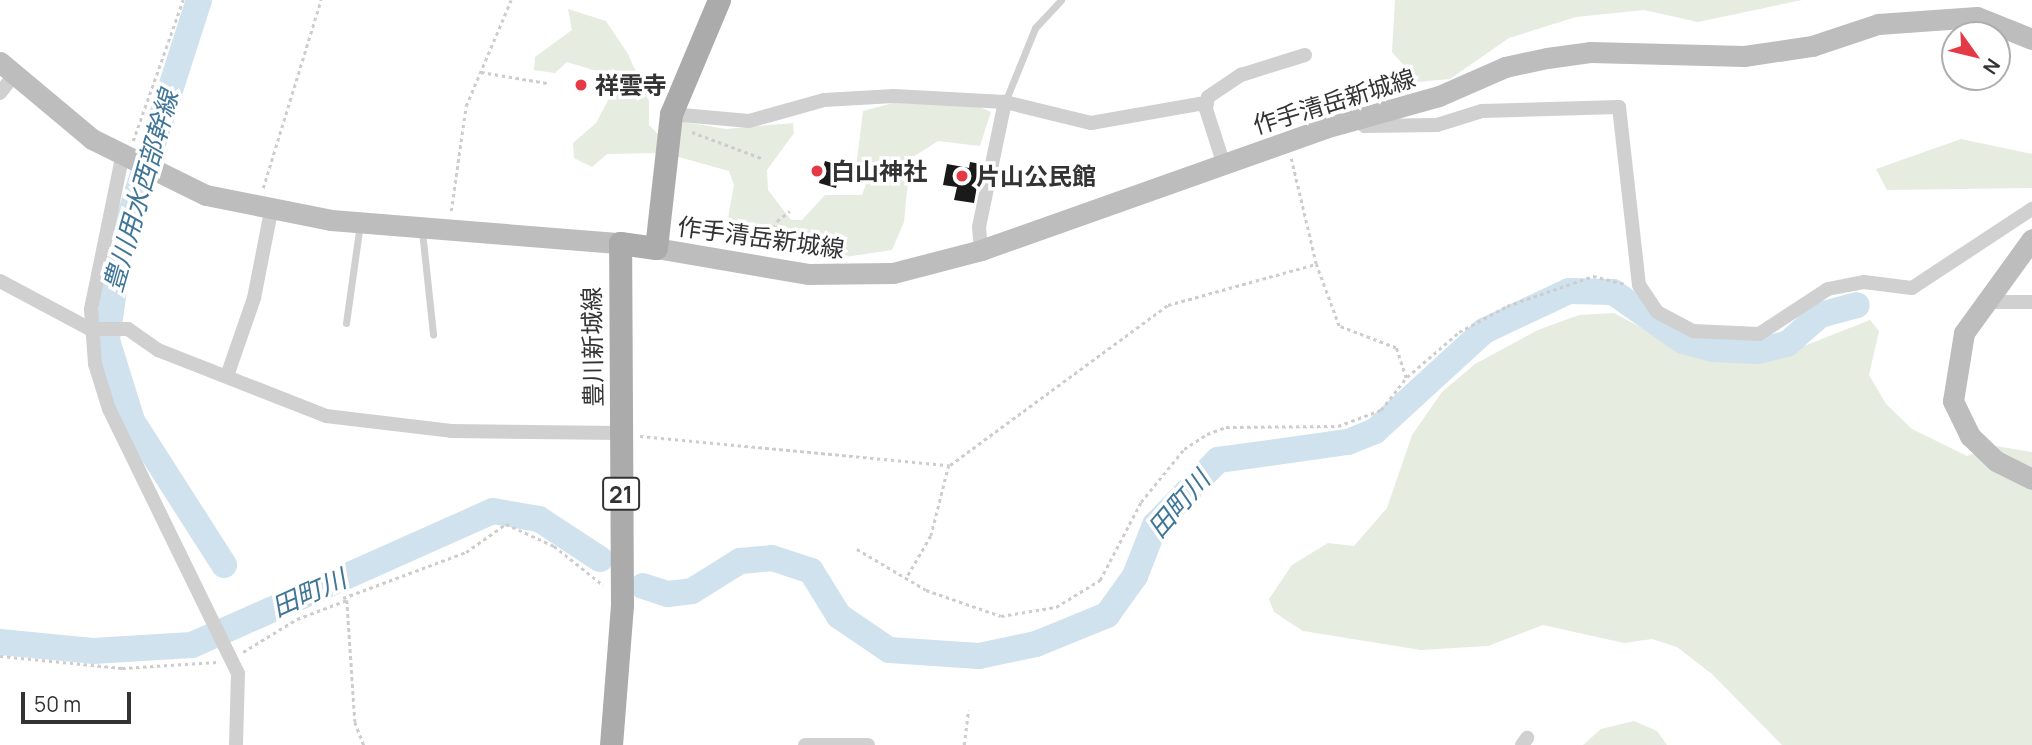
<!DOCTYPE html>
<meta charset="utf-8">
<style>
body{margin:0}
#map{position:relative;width:2032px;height:745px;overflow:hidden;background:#fff;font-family:Manrope,"Noto Sans JP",sans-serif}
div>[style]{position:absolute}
.green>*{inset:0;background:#e6ecdf}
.river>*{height:26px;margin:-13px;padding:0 13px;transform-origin:13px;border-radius:13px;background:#cfe2ee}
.building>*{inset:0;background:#1a1a1a}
.path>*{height:2.5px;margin-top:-1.25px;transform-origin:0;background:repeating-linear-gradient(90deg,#cdcdcd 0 3.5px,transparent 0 7px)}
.lane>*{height:7px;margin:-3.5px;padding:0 3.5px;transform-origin:3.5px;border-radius:3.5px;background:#d0d0d0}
.street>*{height:14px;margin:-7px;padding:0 7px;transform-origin:7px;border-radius:7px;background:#d0d0d0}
.secondary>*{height:21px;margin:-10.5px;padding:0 10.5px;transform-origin:10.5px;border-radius:10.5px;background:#bdbdbd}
.primary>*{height:23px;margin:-11.5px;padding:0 11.5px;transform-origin:11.5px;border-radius:11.5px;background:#ababab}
.dots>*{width:19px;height:19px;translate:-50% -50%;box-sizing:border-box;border:4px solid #fff;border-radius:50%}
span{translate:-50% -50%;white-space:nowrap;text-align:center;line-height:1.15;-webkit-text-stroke:7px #fff;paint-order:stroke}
.shield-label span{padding:2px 5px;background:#fff;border:2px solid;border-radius:5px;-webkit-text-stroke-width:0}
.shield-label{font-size:23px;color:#333;font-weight:700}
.poi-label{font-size:24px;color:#333;font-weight:700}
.left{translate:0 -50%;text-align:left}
.street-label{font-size:24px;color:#333}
.water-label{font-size:26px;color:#3f7597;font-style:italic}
.north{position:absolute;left:1941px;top:21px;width:70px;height:70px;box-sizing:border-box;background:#fff;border:2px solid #adadad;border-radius:50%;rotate:124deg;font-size:19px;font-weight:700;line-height:28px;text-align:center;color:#333}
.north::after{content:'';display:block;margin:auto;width:24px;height:32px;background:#e63946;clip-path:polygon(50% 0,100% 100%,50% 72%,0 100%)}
.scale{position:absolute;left:21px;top:692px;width:110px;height:32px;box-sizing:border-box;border:4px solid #333;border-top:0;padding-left:9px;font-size:21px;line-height:24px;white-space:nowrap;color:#333;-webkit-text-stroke:5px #fff;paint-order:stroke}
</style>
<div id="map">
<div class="green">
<i style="clip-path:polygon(1395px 0,1802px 0,1698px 22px,1644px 10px,1576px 17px,1509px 38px,1450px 79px,1418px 82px,1392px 52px)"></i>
<i style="clip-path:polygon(568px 9px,606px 21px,628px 54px,649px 101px,649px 125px,659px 135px,657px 153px,607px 154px,592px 167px,574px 158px,573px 143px,596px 123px,614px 89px,600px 72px,567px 62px,555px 73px,534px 70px,535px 57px,572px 30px)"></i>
<i style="clip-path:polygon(893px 103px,975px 105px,991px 112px,980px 146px,938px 141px,910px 159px,904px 222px,892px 250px,825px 260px,736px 234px,728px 218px,734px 185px,729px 171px,675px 156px,679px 121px,726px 129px,793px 123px,794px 133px,767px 170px,768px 190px,791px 220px,802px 220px,825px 195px,862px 195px,868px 179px,856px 168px,863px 111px)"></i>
<i style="clip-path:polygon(1961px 139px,2032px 154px,2032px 188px,1887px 190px,1876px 169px)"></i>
<i style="clip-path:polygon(1614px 313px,1690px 354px,1722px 361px,1771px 359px,1870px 320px,1879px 331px,1869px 375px,1886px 404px,1912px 429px,1967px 456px,1996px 446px,2032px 452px,2032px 745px,1782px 745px,1712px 674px,1677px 647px,1652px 639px,1624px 643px,1543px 625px,1488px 646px,1421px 650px,1303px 631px,1274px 612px,1269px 599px,1292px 565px,1328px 543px,1354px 546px,1387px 508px,1412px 435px,1442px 392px,1475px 364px,1538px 330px,1579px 315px)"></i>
<i style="clip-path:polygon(1634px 721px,1657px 731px,1667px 745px,1583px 745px,1601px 729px)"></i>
</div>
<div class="river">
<i style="left:199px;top:0;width:258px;rotate:107.8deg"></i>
<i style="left:120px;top:246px;width:95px;rotate:97.9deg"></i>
<i style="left:107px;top:340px;width:85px;rotate:72.8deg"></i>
<i style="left:132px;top:421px;width:171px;rotate:57.4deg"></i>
<i style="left:643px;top:586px;width:26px;rotate:18deg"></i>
<i style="left:668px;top:594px;width:24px;rotate:-7deg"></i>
<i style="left:692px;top:591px;width:57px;rotate:-32deg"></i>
<i style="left:740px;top:561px;width:32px;rotate:-5deg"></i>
<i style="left:772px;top:558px;width:41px;rotate:18.4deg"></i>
<i style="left:811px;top:571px;width:53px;rotate:58.1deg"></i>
<i style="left:839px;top:616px;width:60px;rotate:34.2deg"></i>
<i style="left:889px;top:650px;width:90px;rotate:3.8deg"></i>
<i style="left:979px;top:656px;width:58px;rotate:-11.9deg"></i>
<i style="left:1036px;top:644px;width:77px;rotate:-22.2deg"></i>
<i style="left:1107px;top:615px;width:48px;rotate:-54.3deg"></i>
<i style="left:1135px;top:576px;width:55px;rotate:-68.6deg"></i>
<i style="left:1155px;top:525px;width:91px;rotate:-45.9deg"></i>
<i style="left:1218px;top:460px;width:131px;rotate:-7.9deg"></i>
<i style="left:1348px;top:442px;width:29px;rotate:-22deg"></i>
<i style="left:1375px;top:431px;width:148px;rotate:-42.5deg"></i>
<i style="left:1484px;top:331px;width:94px;rotate:-25.2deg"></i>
<i style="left:1569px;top:291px;width:44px;rotate:1.3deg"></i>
<i style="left:1613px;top:292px;width:85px;rotate:35deg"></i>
<i style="left:1683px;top:341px;width:30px;rotate:15deg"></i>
<i style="left:1712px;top:349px;width:46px;rotate:2.5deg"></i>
<i style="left:1758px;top:351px;width:30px;rotate:-14deg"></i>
<i style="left:1787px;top:344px;width:44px;rotate:-41.3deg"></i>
<i style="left:1820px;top:315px;width:38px;rotate:-15deg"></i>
<i style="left:0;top:642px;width:93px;rotate:5.5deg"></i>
<i style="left:93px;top:651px;width:99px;rotate:-3.5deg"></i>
<i style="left:192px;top:645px;width:329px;rotate:-24deg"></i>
<i style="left:493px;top:511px;width:47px;rotate:9.9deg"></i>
<i style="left:539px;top:519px;width:73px;rotate:33.3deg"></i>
</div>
<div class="building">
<i style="clip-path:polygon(825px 161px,842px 166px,836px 188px,819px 183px)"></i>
<i style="clip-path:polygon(970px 162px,981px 164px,974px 203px,954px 200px,957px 187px,943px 185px,947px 164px,969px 168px)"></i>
</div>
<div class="path">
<i style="left:481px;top:72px;width:67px;rotate:9.5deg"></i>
<i style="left:692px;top:132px;width:74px;rotate:20.6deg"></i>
<i style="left:133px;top:141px;width:150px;rotate:-70.5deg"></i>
<i style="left:263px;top:188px;width:197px;rotate:-72.9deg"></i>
<i style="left:451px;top:211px;width:106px;rotate:-81.9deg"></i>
<i style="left:466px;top:106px;width:115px;rotate:-67deg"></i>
<i style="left:766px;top:248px;width:29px;rotate:-68deg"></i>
<i style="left:777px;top:221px;width:16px;rotate:-38deg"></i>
<i style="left:1407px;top:377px;width:69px;rotate:-40.9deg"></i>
<i style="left:1459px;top:332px;width:55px;rotate:-28.4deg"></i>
<i style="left:1507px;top:306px;width:91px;rotate:-19.2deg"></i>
<i style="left:1593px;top:276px;width:34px;rotate:14deg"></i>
<i style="left:640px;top:436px;width:310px;rotate:5.4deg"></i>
<i style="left:949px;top:465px;width:73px;rotate:104.2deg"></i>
<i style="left:931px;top:536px;width:50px;rotate:120.2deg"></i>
<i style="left:950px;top:465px;width:270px;rotate:-36.3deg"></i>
<i style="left:1168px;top:305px;width:154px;rotate:-15.5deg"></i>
<i style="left:857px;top:549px;width:80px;rotate:30.7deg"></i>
<i style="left:926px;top:590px;width:79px;rotate:19.1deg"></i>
<i style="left:1001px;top:616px;width:56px;rotate:-9.3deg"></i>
<i style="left:1056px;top:607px;width:52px;rotate:-31.5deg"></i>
<i style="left:1100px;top:580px;width:88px;rotate:-62.3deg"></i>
<i style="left:1141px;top:502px;width:68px;rotate:-50.9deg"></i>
<i style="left:1184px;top:449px;width:27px;rotate:-33deg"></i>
<i style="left:1207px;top:434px;width:20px;rotate:-20deg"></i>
<i style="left:1226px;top:427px;width:112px;rotate:-0.5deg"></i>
<i style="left:1338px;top:426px;width:46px;rotate:-20.4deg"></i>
<i style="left:1381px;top:410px;width:41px;rotate:-52deg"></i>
<i style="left:1406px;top:378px;width:32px;rotate:-108deg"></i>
<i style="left:1396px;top:348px;width:61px;rotate:-158.9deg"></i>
<i style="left:1339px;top:326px;width:66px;rotate:-110.4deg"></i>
<i style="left:1316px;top:264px;width:109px;rotate:-103.3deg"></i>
<i style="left:343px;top:598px;width:131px;rotate:-20.5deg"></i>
<i style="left:466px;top:552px;width:49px;rotate:-35deg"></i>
<i style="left:506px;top:524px;width:53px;rotate:24.6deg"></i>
<i style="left:554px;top:546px;width:63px;rotate:38.5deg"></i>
<i style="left:243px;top:652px;width:63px;rotate:-31.4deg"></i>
<i style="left:297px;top:619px;width:53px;rotate:-20.8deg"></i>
<i style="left:347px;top:600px;width:122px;rotate:86.2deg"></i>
<i style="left:355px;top:722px;width:25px;rotate:69deg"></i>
<i style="left:0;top:656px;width:123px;rotate:5.6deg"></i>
<i style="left:122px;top:668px;width:95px;rotate:-3.6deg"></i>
<i style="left:964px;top:745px;width:35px;rotate:-83deg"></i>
</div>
<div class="lane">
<i style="left:1005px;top:102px;width:80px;rotate:-67.9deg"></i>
<i style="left:1035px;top:28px;width:38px;rotate:-47deg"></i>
<i style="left:422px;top:231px;width:104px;rotate:83.9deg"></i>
<i style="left:346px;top:323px;width:100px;rotate:-82deg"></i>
</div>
<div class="street">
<i style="left:0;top:93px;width:23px;rotate:-52deg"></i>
<i style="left:671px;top:114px;width:78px;rotate:5.1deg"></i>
<i style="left:749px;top:121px;width:78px;rotate:-15.6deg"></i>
<i style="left:824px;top:100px;width:70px;rotate:-3.3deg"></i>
<i style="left:894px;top:96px;width:111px;rotate:3.1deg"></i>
<i style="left:1005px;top:102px;width:89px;rotate:13.7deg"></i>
<i style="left:1091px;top:123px;width:116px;rotate:-10deg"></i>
<i style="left:1356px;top:120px;width:11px;rotate:34deg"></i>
<i style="left:1365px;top:126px;width:72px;rotate:-0.8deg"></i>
<i style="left:1437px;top:125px;width:47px;rotate:-17.3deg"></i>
<i style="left:1482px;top:111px;width:137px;rotate:-1.7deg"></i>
<i style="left:1619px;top:107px;width:179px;rotate:83.6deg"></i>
<i style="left:1639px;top:285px;width:32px;rotate:56deg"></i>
<i style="left:1657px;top:312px;width:41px;rotate:27.8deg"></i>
<i style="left:1693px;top:331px;width:66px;rotate:2.6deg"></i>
<i style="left:1759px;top:334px;width:82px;rotate:-33.1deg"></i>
<i style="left:1828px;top:289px;width:37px;rotate:-11deg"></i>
<i style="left:1864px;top:282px;width:48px;rotate:7.1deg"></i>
<i style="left:1912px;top:288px;width:144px;rotate:-33.4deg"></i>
<i style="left:122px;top:158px;width:154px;rotate:101.6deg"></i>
<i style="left:91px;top:309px;width:55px;rotate:85.8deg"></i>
<i style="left:95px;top:364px;width:47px;rotate:72.7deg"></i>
<i style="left:109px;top:409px;width:294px;rotate:64deg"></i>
<i style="left:238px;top:673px;width:72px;rotate:91.6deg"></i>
<i style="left:1224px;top:165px;width:59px;rotate:-107.8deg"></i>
<i style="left:1206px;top:109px;width:12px;rotate:-81deg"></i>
<i style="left:1208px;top:97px;width:40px;rotate:-34deg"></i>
<i style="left:1241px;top:75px;width:67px;rotate:-17.4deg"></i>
<i style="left:981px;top:250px;width:23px;rotate:-95deg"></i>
<i style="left:979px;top:227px;width:128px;rotate:-78.3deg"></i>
<i style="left:0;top:281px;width:102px;rotate:28.1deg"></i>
<i style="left:90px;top:329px;width:38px"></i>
<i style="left:128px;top:329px;width:37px;rotate:35deg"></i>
<i style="left:158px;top:350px;width:180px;rotate:21.4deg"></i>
<i style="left:326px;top:416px;width:126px;rotate:6.8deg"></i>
<i style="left:451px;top:431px;width:169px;rotate:0.7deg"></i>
<i style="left:1983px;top:302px;width:49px"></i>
<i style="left:227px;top:376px;width:83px;rotate:-70.9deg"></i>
<i style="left:254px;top:298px;width:89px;rotate:-78.9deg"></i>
<i style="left:805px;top:745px;width:63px"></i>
<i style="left:1522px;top:745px;width:9px;rotate:-54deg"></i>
</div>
<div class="secondary">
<i style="left:0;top:62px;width:120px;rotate:39.9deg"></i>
<i style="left:92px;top:139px;width:127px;rotate:26.2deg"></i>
<i style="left:206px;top:195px;width:127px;rotate:11.3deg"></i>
<i style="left:331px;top:220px;width:290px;rotate:4.6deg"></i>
<i style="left:2032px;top:239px;width:116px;rotate:125.9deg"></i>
<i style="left:1964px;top:333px;width:69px;rotate:99.2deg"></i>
<i style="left:1953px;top:401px;width:39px;rotate:64deg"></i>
<i style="left:1970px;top:436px;width:36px;rotate:44deg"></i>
<i style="left:1996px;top:461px;width:40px;rotate:26.6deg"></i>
<i style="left:656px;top:248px;width:154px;rotate:9.7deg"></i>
<i style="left:808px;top:274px;width:85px;rotate:-0.7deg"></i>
<i style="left:893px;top:273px;width:91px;rotate:-14.6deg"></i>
<i style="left:981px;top:250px;width:365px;rotate:-19.5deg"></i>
<i style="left:1325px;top:128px;width:118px;rotate:-15.7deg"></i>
<i style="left:1439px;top:96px;width:72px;rotate:-23.7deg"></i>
<i style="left:1505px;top:67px;width:43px;rotate:-12.1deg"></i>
<i style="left:1547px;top:58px;width:43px;rotate:-7.9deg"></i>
<i style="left:1590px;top:52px;width:154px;rotate:1.5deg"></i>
<i style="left:1744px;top:56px;width:69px;rotate:-8.4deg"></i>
<i style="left:1812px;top:46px;width:70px;rotate:-18.4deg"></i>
<i style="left:1878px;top:24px;width:99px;rotate:-4deg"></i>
<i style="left:1977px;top:17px;width:59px;rotate:21.8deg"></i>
</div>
<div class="primary">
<i style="left:611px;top:745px;width:140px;rotate:-85.5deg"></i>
<i style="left:622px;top:605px;width:362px;rotate:-90.3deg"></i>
<i style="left:620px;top:243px;width:36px;rotate:8deg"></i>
<i style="left:656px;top:248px;width:135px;rotate:-83.6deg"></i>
<i style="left:671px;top:114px;width:124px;rotate:-67.2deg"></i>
</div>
<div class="dots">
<i style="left:581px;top:85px;background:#e63946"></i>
<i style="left:817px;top:171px;background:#e63946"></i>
<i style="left:962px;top:176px;background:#e63946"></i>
</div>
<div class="shield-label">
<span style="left:621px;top:494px">21</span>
</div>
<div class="poi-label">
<span class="left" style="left:595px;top:85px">祥雲寺</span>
<span class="left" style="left:831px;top:171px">白山神社</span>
<span class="left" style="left:976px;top:176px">片山公民館</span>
</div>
<div class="street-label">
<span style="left:1334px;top:101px;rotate:-17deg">作手清岳新城線</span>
<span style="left:761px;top:237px;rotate:8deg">作手清岳新城線</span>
<span style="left:592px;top:347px;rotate:-91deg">豊川新城線</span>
</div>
<div class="water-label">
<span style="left:141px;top:191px;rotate:-74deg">豊川用水西部幹線</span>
<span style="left:1179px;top:504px;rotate:-49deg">田町川</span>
<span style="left:309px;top:593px;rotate:-24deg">田町川</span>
</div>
<div class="north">N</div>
<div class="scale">50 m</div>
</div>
